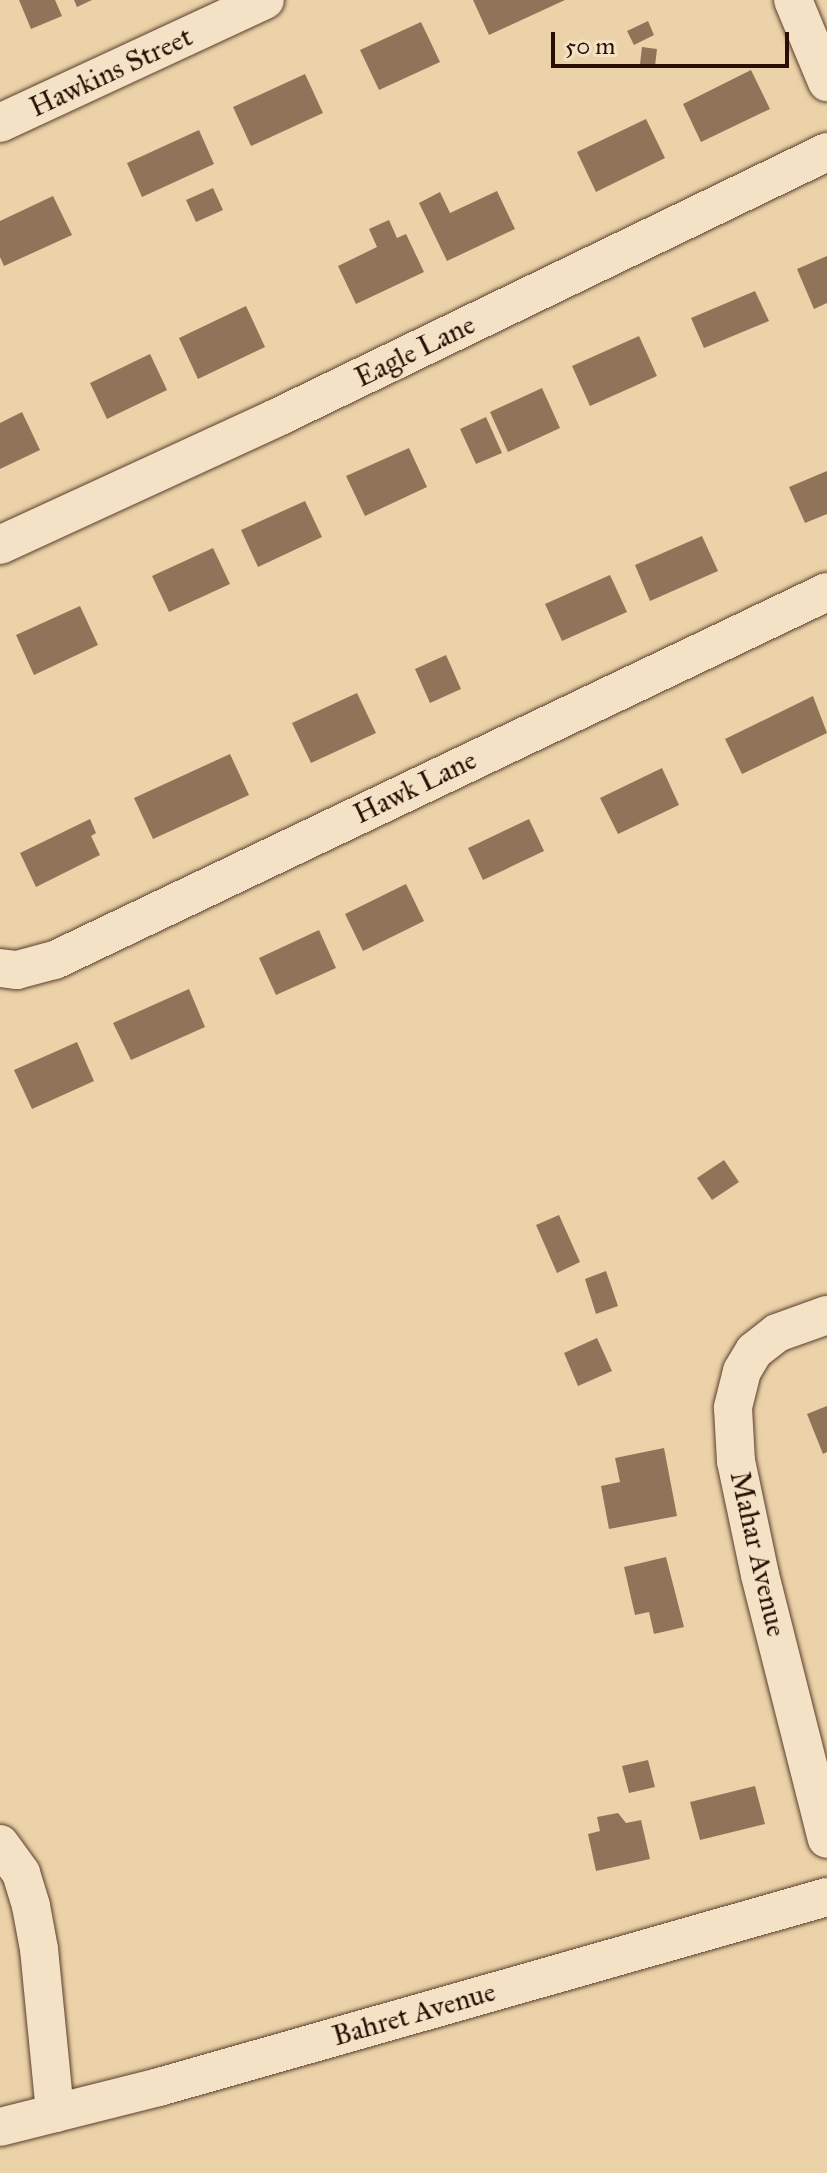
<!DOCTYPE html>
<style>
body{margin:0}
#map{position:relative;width:827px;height:2173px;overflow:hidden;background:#ecd2a8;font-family:"IM FELL Great Primer",serif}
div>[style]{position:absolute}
.building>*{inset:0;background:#8f7459}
.roads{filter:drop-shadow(0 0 2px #5a3f2d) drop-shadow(0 0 2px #5a3f2d)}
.minor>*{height:38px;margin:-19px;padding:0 19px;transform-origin:19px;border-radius:19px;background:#f3e2c6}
span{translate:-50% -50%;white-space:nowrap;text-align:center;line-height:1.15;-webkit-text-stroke:6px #f3e2c6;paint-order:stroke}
.street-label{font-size:28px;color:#2a0e04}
.scale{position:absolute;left:551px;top:32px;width:238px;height:36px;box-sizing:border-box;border:4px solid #2a0e04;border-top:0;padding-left:10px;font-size:24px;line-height:28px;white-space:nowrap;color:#2a0e04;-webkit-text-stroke:6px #f3e2c6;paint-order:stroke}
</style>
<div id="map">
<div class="building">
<i style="clip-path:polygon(19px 0,55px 0,62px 16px,31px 29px)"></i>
<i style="clip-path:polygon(74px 0,92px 0,77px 7px)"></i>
<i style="clip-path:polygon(473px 0,565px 0,489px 35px)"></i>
<i style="clip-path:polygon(648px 21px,654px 35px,634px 45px,627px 31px)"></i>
<i style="clip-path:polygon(421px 22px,440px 62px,379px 90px,360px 50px)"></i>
<i style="clip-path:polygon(642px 47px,657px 49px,655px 66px,640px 64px)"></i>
<i style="clip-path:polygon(751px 70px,770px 109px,701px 142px,683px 104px)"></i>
<i style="clip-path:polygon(305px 74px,323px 113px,251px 146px,233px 107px)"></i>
<i style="clip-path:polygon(646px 119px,665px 158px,596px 192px,577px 152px)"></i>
<i style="clip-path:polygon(199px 130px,214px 164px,142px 197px,127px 163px)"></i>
<i style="clip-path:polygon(213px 188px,223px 210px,196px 222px,186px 200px)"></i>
<i style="clip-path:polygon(497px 191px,515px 229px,447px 261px,419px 203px,440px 192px,450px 213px)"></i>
<i style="clip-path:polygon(53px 196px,72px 235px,4px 266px,0 257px,0 221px)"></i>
<i style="clip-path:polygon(389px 220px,397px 238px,406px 234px,424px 272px,356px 304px,338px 266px,377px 247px,369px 229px)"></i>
<i style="clip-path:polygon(827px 256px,827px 303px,814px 309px,797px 269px)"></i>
<i style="clip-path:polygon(755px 291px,769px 321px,704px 348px,691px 318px)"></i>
<i style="clip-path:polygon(246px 306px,265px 347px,198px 379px,179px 338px)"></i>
<i style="clip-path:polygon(639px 336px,657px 376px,590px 406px,572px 366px)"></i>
<i style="clip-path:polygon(150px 354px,167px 390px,107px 419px,90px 383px)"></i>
<i style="clip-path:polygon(542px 388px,560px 428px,508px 452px,490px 412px)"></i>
<i style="clip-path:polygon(22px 412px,40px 450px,0 469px,0 423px)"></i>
<i style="clip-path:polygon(486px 417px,502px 453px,476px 464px,460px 429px)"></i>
<i style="clip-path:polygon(409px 448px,427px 487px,365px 516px,346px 476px)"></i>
<i style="clip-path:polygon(827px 471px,827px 514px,805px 523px,789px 487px)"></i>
<i style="clip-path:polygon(305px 501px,322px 537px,258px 567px,241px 530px)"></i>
<i style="clip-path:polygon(702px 536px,718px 571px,650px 601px,635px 565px)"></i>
<i style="clip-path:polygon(213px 548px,230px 584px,169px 612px,152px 576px)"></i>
<i style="clip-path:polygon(610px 575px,627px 612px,562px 641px,545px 604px)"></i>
<i style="clip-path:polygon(80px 606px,98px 645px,34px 675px,16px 635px)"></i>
<i style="clip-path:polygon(446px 655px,461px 689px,430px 703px,415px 669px)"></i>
<i style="clip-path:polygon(357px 693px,376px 733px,311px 763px,292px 723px)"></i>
<i style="clip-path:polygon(813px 696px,827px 733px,742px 774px,725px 739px)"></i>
<i style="clip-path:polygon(230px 754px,249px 795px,153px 839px,134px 798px)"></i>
<i style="clip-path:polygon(662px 768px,679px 805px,618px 834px,600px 798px)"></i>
<i style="clip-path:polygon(90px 819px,96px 833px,91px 836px,100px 855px,36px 887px,20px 853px)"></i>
<i style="clip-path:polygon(529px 819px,544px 851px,483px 880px,468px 848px)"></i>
<i style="clip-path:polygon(406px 884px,424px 921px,363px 951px,345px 914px)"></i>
<i style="clip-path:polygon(319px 930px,336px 968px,276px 995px,259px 958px)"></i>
<i style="clip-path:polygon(189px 989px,205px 1027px,131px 1060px,113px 1023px)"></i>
<i style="clip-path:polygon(77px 1042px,94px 1081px,32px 1109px,14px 1070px)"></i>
<i style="clip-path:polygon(724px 1160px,739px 1182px,712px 1200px,697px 1178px)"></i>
<i style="clip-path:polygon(559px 1215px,580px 1262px,557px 1273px,536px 1225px)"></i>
<i style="clip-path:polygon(606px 1271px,618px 1306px,596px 1314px,585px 1279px)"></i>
<i style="clip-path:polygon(597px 1338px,612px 1371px,578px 1386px,564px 1353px)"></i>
<i style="clip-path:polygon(827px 1406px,827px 1452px,823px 1454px,807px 1414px)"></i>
<i style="clip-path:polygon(664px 1448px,677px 1516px,609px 1529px,601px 1486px,620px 1482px,615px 1458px)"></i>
<i style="clip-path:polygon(666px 1557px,684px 1627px,654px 1634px,649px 1612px,635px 1615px,624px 1567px)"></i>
<i style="clip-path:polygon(648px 1760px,655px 1787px,629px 1793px,622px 1766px)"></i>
<i style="clip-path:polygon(755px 1786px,765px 1824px,700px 1840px,690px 1802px)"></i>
<i style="clip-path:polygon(618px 1813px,626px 1823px,641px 1820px,650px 1859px,596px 1871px,588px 1834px,600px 1831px,597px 1817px)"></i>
</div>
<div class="roads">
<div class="minor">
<i style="left:793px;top:0;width:89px;rotate:67.5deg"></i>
<i style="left:0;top:123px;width:292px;rotate:-24.9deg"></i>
<i style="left:0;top:545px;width:304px;rotate:-24.7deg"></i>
<i style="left:276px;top:418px;width:612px;rotate:-25.77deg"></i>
<i style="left:0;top:968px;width:17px;rotate:7deg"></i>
<i style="left:17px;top:970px;width:39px;rotate:-15deg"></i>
<i style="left:55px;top:960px;width:855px;rotate:-25.49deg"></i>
<i style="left:827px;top:1315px;width:53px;rotate:160.2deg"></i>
<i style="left:777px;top:1333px;width:29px;rotate:142deg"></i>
<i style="left:754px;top:1351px;width:23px;rotate:121deg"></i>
<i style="left:742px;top:1371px;width:38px;rotate:104deg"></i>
<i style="left:733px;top:1408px;width:53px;rotate:86.8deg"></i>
<i style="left:736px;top:1461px;width:116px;rotate:78.1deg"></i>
<i style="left:760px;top:1575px;width:272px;rotate:75.8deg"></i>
<i style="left:0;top:1844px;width:36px;rotate:54deg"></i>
<i style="left:21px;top:1873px;width:34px;rotate:73deg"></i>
<i style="left:31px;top:1906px;width:44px;rotate:79.5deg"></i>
<i style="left:39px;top:1949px;width:165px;rotate:84.4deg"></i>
<i style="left:0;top:2127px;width:164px;rotate:-14.1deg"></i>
<i style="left:159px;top:2087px;width:694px;rotate:-15.88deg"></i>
</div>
</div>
<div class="street-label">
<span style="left:111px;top:72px;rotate:-25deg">Hawkins Street</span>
<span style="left:415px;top:351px;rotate:-26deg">Eagle Lane</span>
<span style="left:415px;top:787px;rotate:-26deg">Hawk Lane</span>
<span style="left:758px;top:1554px;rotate:77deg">Mahar Avenue</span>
<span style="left:414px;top:2014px;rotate:-16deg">Bahret Avenue</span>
</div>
<div class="scale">50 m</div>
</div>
